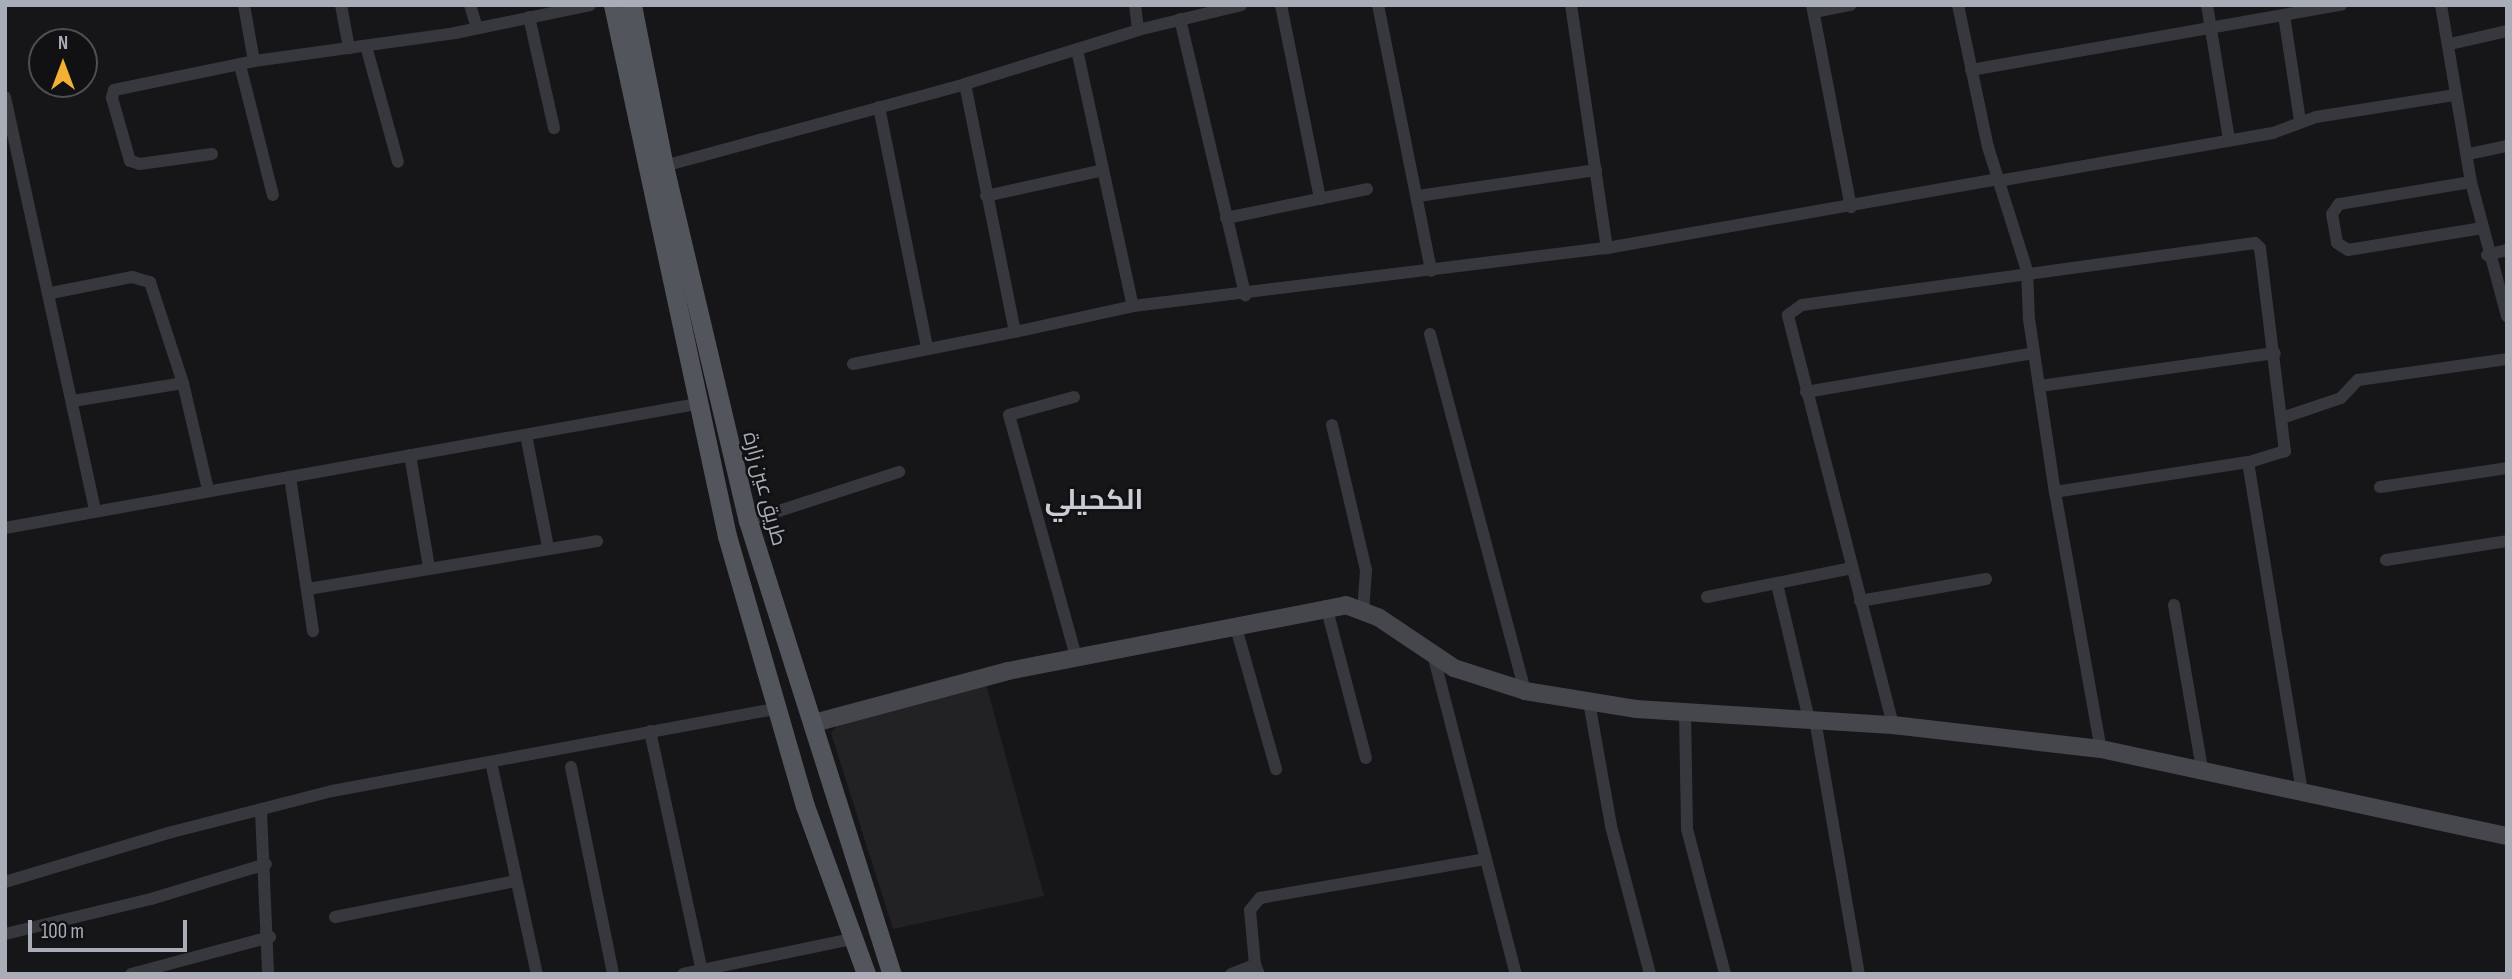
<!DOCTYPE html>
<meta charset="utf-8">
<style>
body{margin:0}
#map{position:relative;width:2512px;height:979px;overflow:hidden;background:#161618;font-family:"Sofia Sans Condensed",Cairo,sans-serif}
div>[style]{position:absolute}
.built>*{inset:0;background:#222225}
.street>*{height:12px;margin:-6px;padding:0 6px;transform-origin:6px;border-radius:6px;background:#37383d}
.secondary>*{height:18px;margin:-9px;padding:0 9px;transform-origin:9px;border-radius:9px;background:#45474d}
.primary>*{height:19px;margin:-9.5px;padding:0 9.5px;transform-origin:9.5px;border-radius:9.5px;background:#53555c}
span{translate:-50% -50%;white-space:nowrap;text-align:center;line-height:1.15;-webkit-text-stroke:5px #111113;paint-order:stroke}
.street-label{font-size:21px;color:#a8adb8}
.district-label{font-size:28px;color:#c9ccd4;font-weight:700}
.frame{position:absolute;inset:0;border:7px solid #a8adb8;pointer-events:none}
.north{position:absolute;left:28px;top:28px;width:70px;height:70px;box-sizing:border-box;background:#111113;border:2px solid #4d4f55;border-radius:50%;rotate:0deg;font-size:19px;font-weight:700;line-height:28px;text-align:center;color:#a8adb8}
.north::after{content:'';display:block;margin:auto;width:24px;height:32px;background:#f2b134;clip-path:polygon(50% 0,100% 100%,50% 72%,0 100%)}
.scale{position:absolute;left:28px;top:920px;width:159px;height:32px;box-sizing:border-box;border:4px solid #a8adb8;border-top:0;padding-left:9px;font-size:21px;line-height:24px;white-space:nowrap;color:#a8adb8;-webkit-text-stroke:5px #111113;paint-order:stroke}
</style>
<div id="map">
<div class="built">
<i style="clip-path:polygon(986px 684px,1044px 896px,893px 929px,831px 733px,839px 723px)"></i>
</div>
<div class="street">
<i style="left:244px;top:5px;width:57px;rotate:79.9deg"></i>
<i style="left:341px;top:5px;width:44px;rotate:79.5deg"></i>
<i style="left:470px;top:5px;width:24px;rotate:73deg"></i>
<i style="left:1135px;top:5px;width:25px;rotate:83deg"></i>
<i style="left:1281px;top:5px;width:198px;rotate:78.6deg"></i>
<i style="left:1378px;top:5px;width:271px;rotate:78.7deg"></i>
<i style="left:1571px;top:5px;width:246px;rotate:81.6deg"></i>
<i style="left:1812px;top:5px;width:206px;rotate:79.1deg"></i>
<i style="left:1958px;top:5px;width:145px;rotate:78.1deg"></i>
<i style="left:1988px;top:147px;width:130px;rotate:72.5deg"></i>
<i style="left:2027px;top:271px;width:48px;rotate:87.6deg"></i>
<i style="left:2029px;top:319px;width:175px;rotate:81.5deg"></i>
<i style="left:2055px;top:492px;width:261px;rotate:79.9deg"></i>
<i style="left:2207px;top:5px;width:137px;rotate:80.7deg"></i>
<i style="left:2441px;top:5px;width:180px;rotate:80.4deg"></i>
<i style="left:2471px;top:182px;width:139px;rotate:75deg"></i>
<i style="left:1814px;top:12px;width:37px;rotate:-11deg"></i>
<i style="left:2284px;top:15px;width:107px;rotate:81.4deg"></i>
<i style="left:529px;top:17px;width:114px;rotate:77.3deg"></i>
<i style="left:1180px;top:19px;width:284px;rotate:76.7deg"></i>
<i style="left:2450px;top:44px;width:58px;rotate:-12.8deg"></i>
<i style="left:366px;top:46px;width:120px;rotate:74.6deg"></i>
<i style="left:1077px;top:50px;width:262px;rotate:77.7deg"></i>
<i style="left:240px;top:65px;width:134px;rotate:75.8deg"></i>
<i style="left:1971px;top:70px;width:376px;rotate:-10deg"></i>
<i style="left:965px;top:84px;width:253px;rotate:78.6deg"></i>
<i style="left:1015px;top:332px;width:121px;rotate:-12.4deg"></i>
<i style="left:1133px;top:306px;width:478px;rotate:-7deg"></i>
<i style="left:1607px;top:248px;width:396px;rotate:-10deg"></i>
<i style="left:5px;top:97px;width:424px;rotate:77.7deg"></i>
<i style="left:879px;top:107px;width:246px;rotate:78.7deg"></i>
<i style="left:212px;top:154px;width:73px;rotate:172.1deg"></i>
<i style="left:140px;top:164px;width:10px;rotate:-163deg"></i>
<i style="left:130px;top:161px;width:66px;rotate:-105.9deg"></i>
<i style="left:112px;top:98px;width:8px;rotate:-76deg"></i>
<i style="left:114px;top:90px;width:143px;rotate:-11.7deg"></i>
<i style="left:254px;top:61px;width:203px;rotate:-7.9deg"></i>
<i style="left:455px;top:33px;width:138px;rotate:-11.7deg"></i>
<i style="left:2469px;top:154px;width:39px;rotate:-12deg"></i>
<i style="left:664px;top:166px;width:312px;rotate:-15.2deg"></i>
<i style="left:965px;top:84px;width:181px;rotate:-17.3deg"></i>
<i style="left:1138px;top:30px;width:106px;rotate:-13.6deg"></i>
<i style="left:1998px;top:181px;width:279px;rotate:-9.9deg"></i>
<i style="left:2273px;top:133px;width:46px;rotate:-20.4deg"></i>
<i style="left:2316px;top:117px;width:141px;rotate:-9deg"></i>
<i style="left:2471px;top:182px;width:134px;rotate:170.5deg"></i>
<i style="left:2339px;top:204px;width:12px;rotate:125deg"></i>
<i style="left:2332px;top:214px;width:29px;rotate:80deg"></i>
<i style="left:2337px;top:243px;width:13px;rotate:32deg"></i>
<i style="left:2348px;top:250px;width:136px;rotate:-9.3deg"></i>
<i style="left:986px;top:196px;width:120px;rotate:-12.5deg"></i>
<i style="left:1418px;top:196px;width:180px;rotate:-8.3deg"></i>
<i style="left:1226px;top:218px;width:144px;rotate:-11.6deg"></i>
<i style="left:2487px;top:255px;width:21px;rotate:-14deg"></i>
<i style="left:51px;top:293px;width:83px;rotate:-11.2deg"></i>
<i style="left:132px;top:277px;width:19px;rotate:16deg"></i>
<i style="left:150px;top:282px;width:106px;rotate:71.9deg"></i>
<i style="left:183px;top:383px;width:110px;rotate:76.8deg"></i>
<i style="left:1430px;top:334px;width:369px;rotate:75.1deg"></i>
<i style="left:853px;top:364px;width:165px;rotate:-11.2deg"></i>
<i style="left:2040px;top:386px;width:237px;rotate:-8deg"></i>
<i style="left:1806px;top:392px;width:231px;rotate:-9.7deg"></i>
<i style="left:1074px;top:397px;width:67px;rotate:164.5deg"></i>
<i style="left:1009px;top:415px;width:250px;rotate:74.5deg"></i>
<i style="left:73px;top:401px;width:111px;rotate:-9.3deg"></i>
<i style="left:2282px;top:418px;width:62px;rotate:-18.7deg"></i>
<i style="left:2341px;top:398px;width:25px;rotate:-47deg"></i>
<i style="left:2358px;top:380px;width:150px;rotate:-8deg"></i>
<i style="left:1332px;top:425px;width:149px;rotate:76.8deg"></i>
<i style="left:1366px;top:570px;width:39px;rotate:94deg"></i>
<i style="left:526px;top:435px;width:114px;rotate:78.9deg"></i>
<i style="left:410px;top:455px;width:114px;rotate:80.4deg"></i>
<i style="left:2248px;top:462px;width:333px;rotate:80.7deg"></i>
<i style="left:290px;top:477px;width:156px;rotate:81.5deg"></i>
<i style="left:2380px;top:487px;width:128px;rotate:-8.5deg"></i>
<i style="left:748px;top:521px;width:159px;rotate:-18deg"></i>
<i style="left:5px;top:528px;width:702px;rotate:-10.17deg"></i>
<i style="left:2386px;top:560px;width:122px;rotate:-8.9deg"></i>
<i style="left:1777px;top:584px;width:139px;rotate:76.7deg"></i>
<i style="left:308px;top:589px;width:293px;rotate:-9.4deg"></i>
<i style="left:1707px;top:597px;width:148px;rotate:-11.3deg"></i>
<i style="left:1860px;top:601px;width:128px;rotate:-9.9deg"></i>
<i style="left:2174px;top:605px;width:166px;rotate:80.3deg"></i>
<i style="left:1326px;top:606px;width:157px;rotate:75.3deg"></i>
<i style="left:1235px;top:624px;width:151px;rotate:74.2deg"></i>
<i style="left:1434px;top:658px;width:326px;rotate:75.5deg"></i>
<i style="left:1589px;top:702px;width:126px;rotate:79.9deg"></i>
<i style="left:1611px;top:826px;width:153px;rotate:75.2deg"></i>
<i style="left:1685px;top:713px;width:116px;rotate:89deg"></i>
<i style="left:1687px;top:829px;width:150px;rotate:75.3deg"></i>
<i style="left:1815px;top:720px;width:258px;rotate:80.2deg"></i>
<i style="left:1893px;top:725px;width:423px;rotate:-104.4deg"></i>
<i style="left:1788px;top:315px;width:17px;rotate:-36deg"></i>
<i style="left:1802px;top:305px;width:457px;rotate:-7.8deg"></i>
<i style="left:2255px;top:243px;width:7px;rotate:45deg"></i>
<i style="left:2260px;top:248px;width:205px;rotate:83deg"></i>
<i style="left:2285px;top:451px;width:39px;rotate:163deg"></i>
<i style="left:2248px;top:462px;width:195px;rotate:171.2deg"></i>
<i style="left:650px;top:731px;width:246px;rotate:77.8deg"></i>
<i style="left:491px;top:762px;width:217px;rotate:77.8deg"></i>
<i style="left:571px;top:767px;width:211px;rotate:78.5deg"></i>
<i style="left:261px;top:811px;width:163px;rotate:87.5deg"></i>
<i style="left:5px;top:882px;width:174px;rotate:-16.7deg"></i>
<i style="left:172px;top:832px;width:165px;rotate:-14.4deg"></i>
<i style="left:332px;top:791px;width:451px;rotate:-10.5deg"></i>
<i style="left:335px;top:917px;width:184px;rotate:-11.3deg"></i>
<i style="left:5px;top:934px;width:150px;rotate:-13.5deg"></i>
<i style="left:151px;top:899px;width:120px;rotate:-16.9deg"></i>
<i style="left:1255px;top:965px;width:55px;rotate:-95.2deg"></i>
<i style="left:1250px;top:910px;width:16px;rotate:-50deg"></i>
<i style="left:1260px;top:898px;width:228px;rotate:-9.8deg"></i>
<i style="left:131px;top:974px;width:144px;rotate:-14.9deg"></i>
<i style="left:683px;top:974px;width:173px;rotate:-11.7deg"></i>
<i style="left:1231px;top:974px;width:26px;rotate:-21deg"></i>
<i style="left:1255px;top:965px;width:10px;rotate:66deg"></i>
</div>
<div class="secondary">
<i style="left:814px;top:723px;width:201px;rotate:-15deg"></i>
<i style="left:1008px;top:671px;width:344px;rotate:-11deg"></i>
<i style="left:1346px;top:605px;width:34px;rotate:21deg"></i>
<i style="left:1378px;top:617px;width:92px;rotate:33.9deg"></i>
<i style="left:1454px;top:668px;width:75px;rotate:17.9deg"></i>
<i style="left:1525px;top:691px;width:112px;rotate:9.2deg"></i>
<i style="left:1636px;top:709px;width:257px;rotate:3.6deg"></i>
<i style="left:1893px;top:725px;width:209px;rotate:6.6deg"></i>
<i style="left:2101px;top:749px;width:415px;rotate:12.1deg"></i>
</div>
<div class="primary">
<i style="left:613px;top:5px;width:543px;rotate:77.88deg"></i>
<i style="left:727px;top:536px;width:281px;rotate:73.9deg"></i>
<i style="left:805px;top:806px;width:179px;rotate:70deg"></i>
<i style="left:632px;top:5px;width:164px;rotate:78.8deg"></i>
<i style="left:664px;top:166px;width:365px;rotate:76.7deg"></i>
<i style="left:748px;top:521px;width:475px;rotate:72.4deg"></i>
</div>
<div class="street-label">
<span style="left:764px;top:489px;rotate:75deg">طريق عين زارة</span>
</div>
<div class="district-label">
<span style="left:1094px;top:501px">الكحيلي</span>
</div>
<div class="frame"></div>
<div class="north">N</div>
<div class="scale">100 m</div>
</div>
